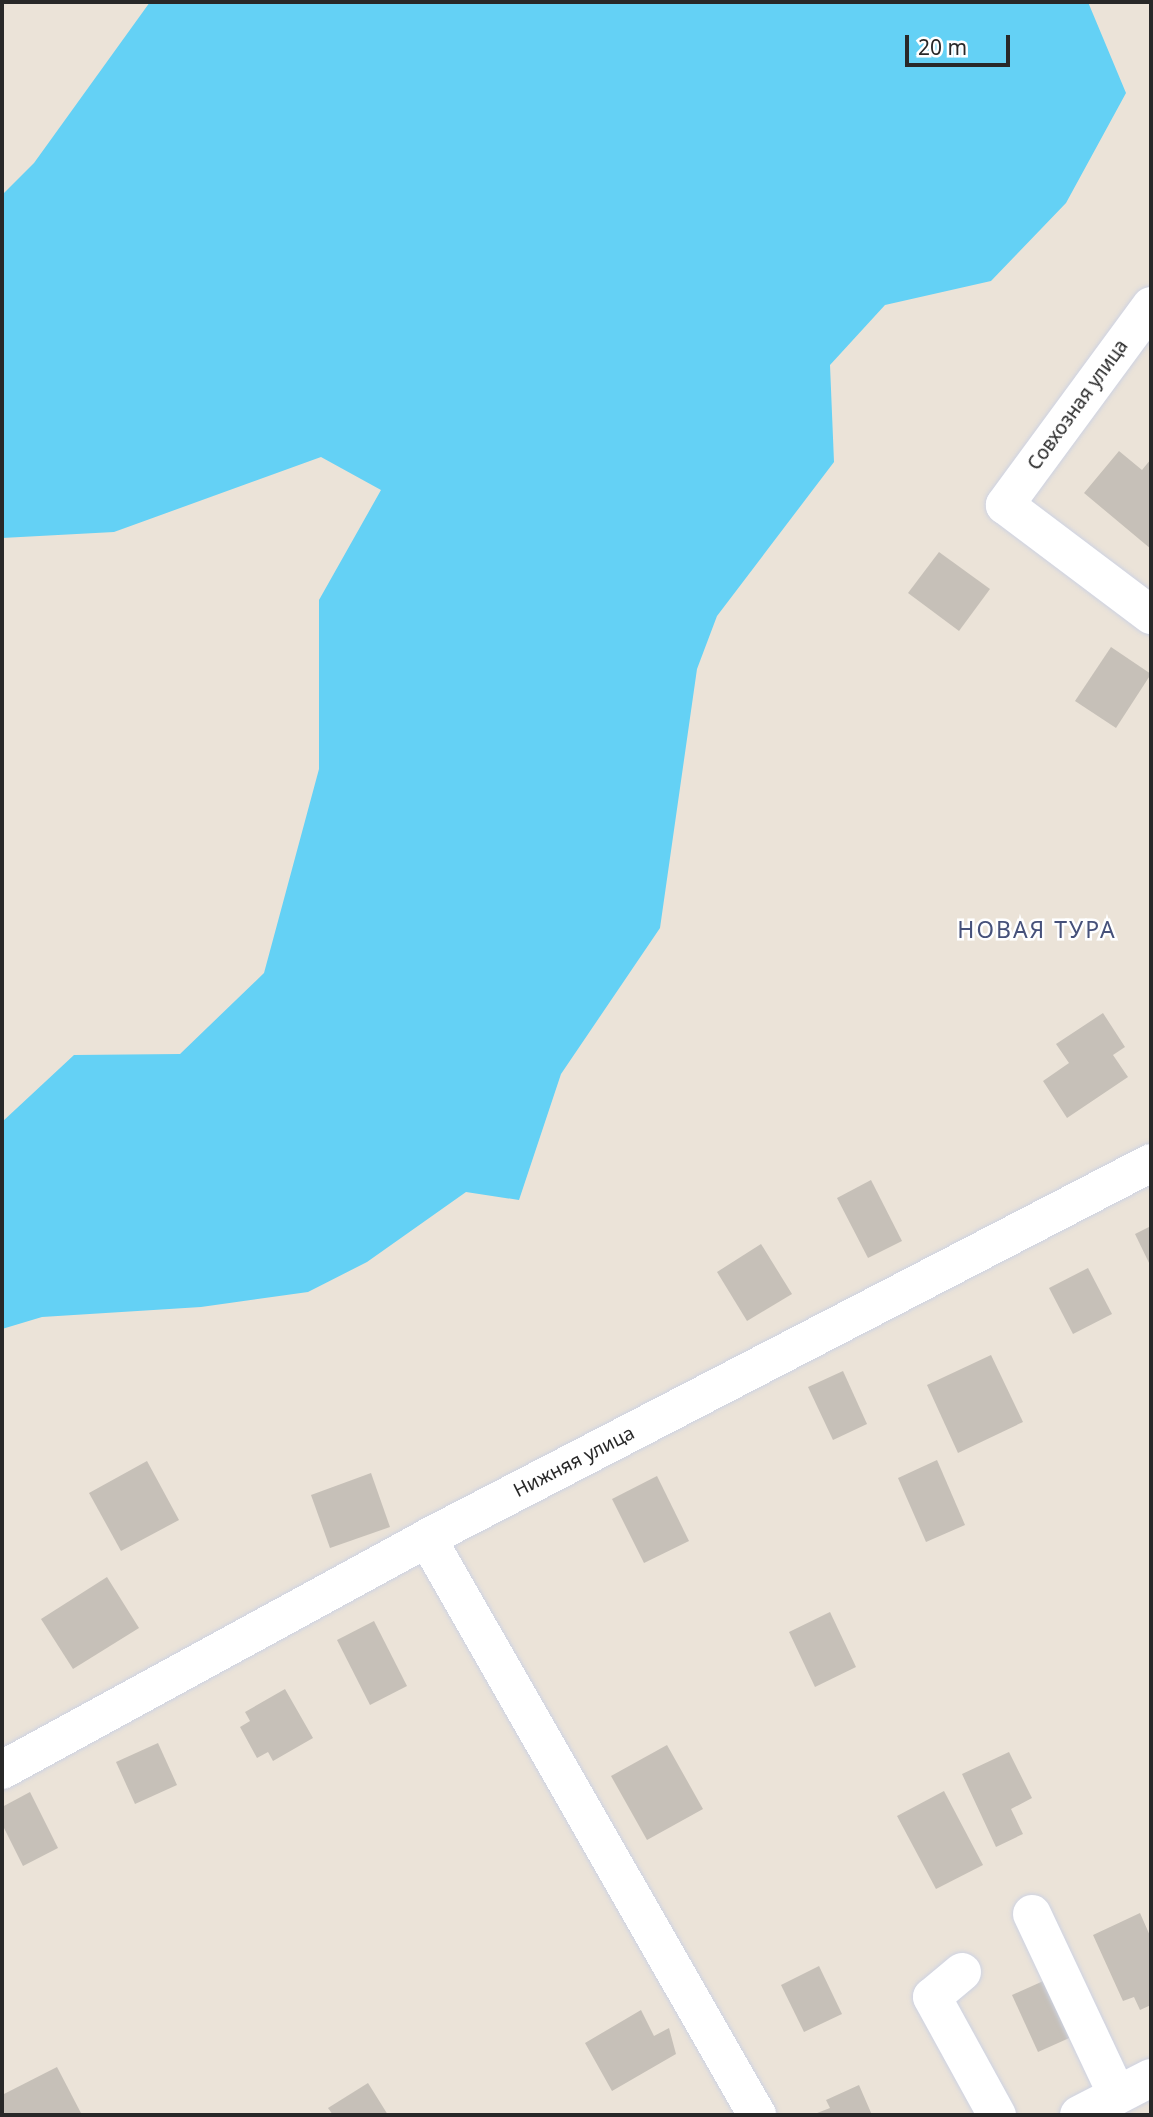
<!DOCTYPE html>
<meta charset="utf-8">
<style>
body{margin:0}
#map{position:relative;width:1153px;height:2117px;overflow:hidden;background:#ebe3d8;font-family:"Noto Sans",sans-serif}
div>[style]{position:absolute}
.water>*{inset:0;background:#64d1f5}
.building>*{inset:0;background:#c6c0b8}
.roads{filter:drop-shadow(0 0 2px #cdd2e2) drop-shadow(0 0 2px #cdd2e2)}
.minor>*{height:38px;margin:-19px;padding:0 19px;transform-origin:19px;border-radius:19px;background:#fff}
span{translate:-50% -50%;white-space:nowrap;text-align:center;line-height:1.15;-webkit-text-stroke:5px #fff;paint-order:stroke}
.street-label{font-size:19px;color:#282828}
.quarter-label{font-size:23px;color:#46517a;letter-spacing:2px}
.frame{position:absolute;inset:0;border:4px solid #282828;pointer-events:none}
.scale{position:absolute;left:905px;top:35px;width:105px;height:32px;box-sizing:border-box;border:4px solid #282828;border-top:0;padding-left:9px;font-size:21px;line-height:24px;white-space:nowrap;color:#282828;-webkit-text-stroke:5px #fff;paint-order:stroke}
</style>
<div id="map">
<div class="water">
<i style="clip-path:polygon(150px 2px,1088px 2px,1126px 93px,1066px 203px,991px 281px,885px 305px,830px 365px,834px 462px,717px 616px,697px 669px,660px 928px,561px 1074px,519px 1200px,466px 1192px,367px 1262px,308px 1292px,201px 1307px,42px 1317px,2px 1329px,2px 1122px,74px 1055px,180px 1054px,264px 973px,319px 769px,319px 600px,381px 490px,321px 457px,114px 532px,2px 538px,2px 195px,34px 163px)"></i>
</div>
<div class="building">
<i style="clip-path:polygon(1119px 451px,1142px 470px,1151px 459px,1151px 549px,1084px 493px)"></i>
<i style="clip-path:polygon(939px 552px,990px 589px,959px 631px,908px 593px)"></i>
<i style="clip-path:polygon(1111px 647px,1151px 674px,1116px 728px,1075px 701px)"></i>
<i style="clip-path:polygon(1103px 1013px,1125px 1047px,1113px 1055px,1128px 1077px,1067px 1118px,1043px 1081px,1069px 1063px,1056px 1044px)"></i>
<i style="clip-path:polygon(871px 1180px,902px 1241px,868px 1258px,837px 1198px)"></i>
<i style="clip-path:polygon(1151px 1226px,1151px 1267px,1135px 1234px)"></i>
<i style="clip-path:polygon(761px 1244px,792px 1294px,747px 1321px,717px 1272px)"></i>
<i style="clip-path:polygon(1088px 1268px,1112px 1314px,1073px 1334px,1049px 1288px)"></i>
<i style="clip-path:polygon(991px 1355px,1023px 1422px,958px 1453px,927px 1385px)"></i>
<i style="clip-path:polygon(843px 1371px,867px 1424px,833px 1440px,808px 1387px)"></i>
<i style="clip-path:polygon(937px 1460px,965px 1525px,926px 1542px,898px 1478px)"></i>
<i style="clip-path:polygon(147px 1461px,179px 1520px,121px 1551px,89px 1493px)"></i>
<i style="clip-path:polygon(371px 1473px,390px 1527px,330px 1548px,311px 1495px)"></i>
<i style="clip-path:polygon(657px 1476px,689px 1541px,644px 1563px,612px 1499px)"></i>
<i style="clip-path:polygon(107px 1577px,139px 1628px,73px 1669px,41px 1619px)"></i>
<i style="clip-path:polygon(830px 1612px,856px 1667px,815px 1687px,789px 1632px)"></i>
<i style="clip-path:polygon(374px 1621px,407px 1686px,370px 1705px,337px 1640px)"></i>
<i style="clip-path:polygon(285px 1689px,313px 1738px,273px 1761px,268px 1752px,257px 1758px,240px 1727px,250px 1721px,245px 1712px)"></i>
<i style="clip-path:polygon(158px 1743px,177px 1785px,135px 1804px,116px 1762px)"></i>
<i style="clip-path:polygon(667px 1745px,703px 1809px,647px 1840px,611px 1776px)"></i>
<i style="clip-path:polygon(1009px 1752px,1032px 1798px,1011px 1809px,1023px 1834px,996px 1847px,962px 1774px)"></i>
<i style="clip-path:polygon(944px 1791px,983px 1865px,936px 1889px,897px 1816px)"></i>
<i style="clip-path:polygon(30px 1792px,58px 1848px,23px 1866px,2px 1824px,2px 1807px)"></i>
<i style="clip-path:polygon(1140px 1913px,1151px 1938px,1151px 2005px,1140px 2010px,1134px 1997px,1123px 2001px,1093px 1935px)"></i>
<i style="clip-path:polygon(819px 1966px,842px 2014px,804px 2032px,781px 1985px)"></i>
<i style="clip-path:polygon(1050px 1978px,1076px 2035px,1038px 2052px,1012px 1995px)"></i>
<i style="clip-path:polygon(641px 2010px,654px 2036px,669px 2028px,676px 2054px,612px 2091px,585px 2043px)"></i>
<i style="clip-path:polygon(57px 2067px,82px 2115px,4px 2115px,2px 2095px)"></i>
<i style="clip-path:polygon(368px 2083px,388px 2115px,333px 2115px,328px 2108px)"></i>
<i style="clip-path:polygon(859px 2085px,872px 2115px,812px 2115px,830px 2108px,826px 2100px)"></i>
</div>
<div class="roads">
<div class="minor">
<i style="left:1151px;top:306px;width:247px;rotate:126.3deg"></i>
<i style="left:1005px;top:505px;width:183px;rotate:37deg"></i>
<i style="left:427px;top:1538px;width:665px;rotate:60.23deg"></i>
<i style="left:2px;top:1770px;width:484px;rotate:-28.6deg"></i>
<i style="left:427px;top:1538px;width:815px;rotate:-27.38deg"></i>
<i style="left:1032px;top:1914px;width:200px;rotate:64.8deg"></i>
<i style="left:962px;top:1972px;width:39px;rotate:140deg"></i>
<i style="left:932px;top:1997px;width:135px;rotate:61.2deg"></i>
<i style="left:1079px;top:2115px;width:81px;rotate:-27.2deg"></i>
</div>
</div>
<div class="street-label">
<span style="left:1078px;top:405px;rotate:-54deg">Совхозная улица</span>
<span style="left:574px;top:1462px;rotate:-27deg">Нижняя улица</span>
</div>
<div class="quarter-label">
<span style="left:1037px;top:929px">НОВАЯ ТУРА</span>
</div>
<div class="frame"></div>
<div class="scale">20 m</div>
</div>
